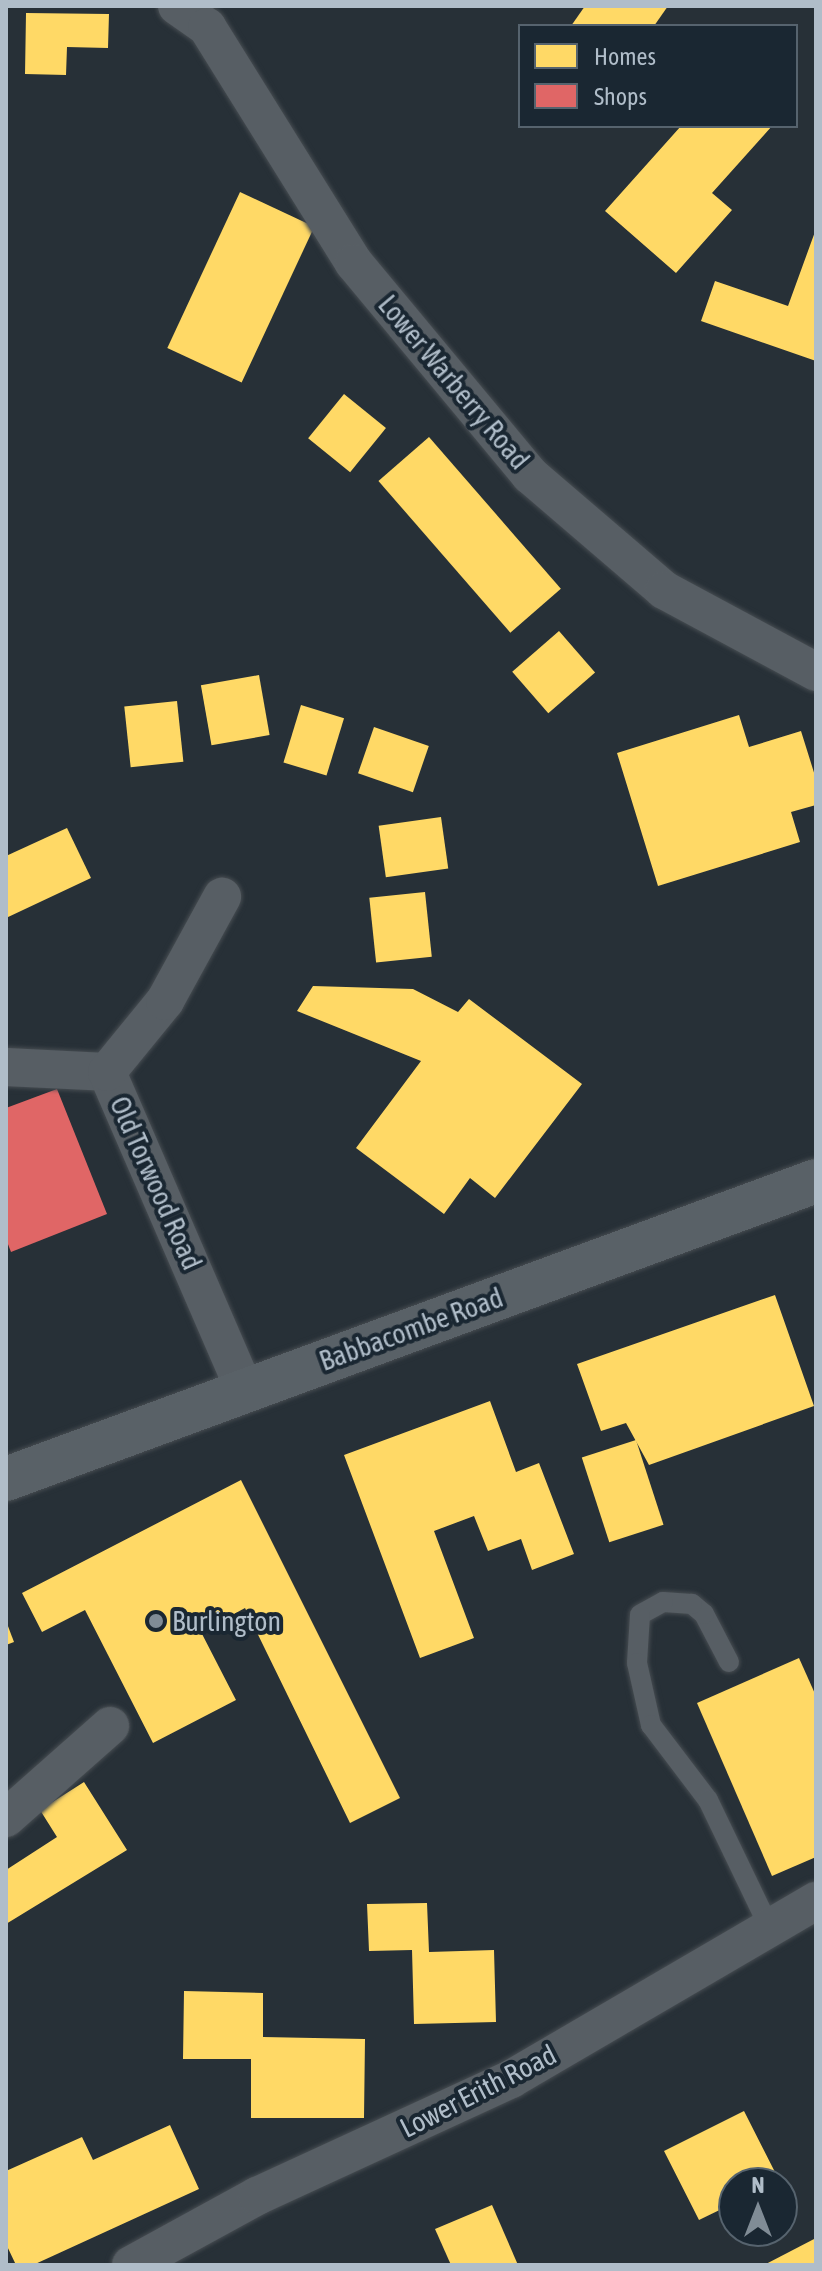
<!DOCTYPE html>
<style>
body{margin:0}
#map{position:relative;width:822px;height:2271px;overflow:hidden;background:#273037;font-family:"Asap Condensed",sans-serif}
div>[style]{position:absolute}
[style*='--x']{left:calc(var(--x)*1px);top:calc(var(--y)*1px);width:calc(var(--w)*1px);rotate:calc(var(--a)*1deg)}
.homes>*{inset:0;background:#ffd966;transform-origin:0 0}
.shops>*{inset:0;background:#e06666}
.roads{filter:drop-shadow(0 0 2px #464c51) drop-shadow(0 0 2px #464c51)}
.lane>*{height:20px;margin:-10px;padding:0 10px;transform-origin:10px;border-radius:10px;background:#575e64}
.street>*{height:38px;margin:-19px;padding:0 19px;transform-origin:19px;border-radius:19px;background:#575e64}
.primary>*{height:44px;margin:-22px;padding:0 22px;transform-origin:22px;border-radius:22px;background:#596167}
.dots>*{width:22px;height:22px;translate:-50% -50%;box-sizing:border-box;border:4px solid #1a2732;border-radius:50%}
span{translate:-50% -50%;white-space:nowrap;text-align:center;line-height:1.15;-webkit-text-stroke:8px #1a2732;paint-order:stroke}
.street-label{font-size:28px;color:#b0bdc9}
.poi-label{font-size:28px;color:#b0bdc9}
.left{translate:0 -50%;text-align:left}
.frame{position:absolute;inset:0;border:8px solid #b0bdc9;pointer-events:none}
.legend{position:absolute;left:518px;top:24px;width:280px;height:104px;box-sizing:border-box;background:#1a2732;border:2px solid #56636e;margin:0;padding:10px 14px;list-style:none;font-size:24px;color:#b0bdc9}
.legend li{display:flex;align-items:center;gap:16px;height:40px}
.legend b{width:40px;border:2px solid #56636e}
.north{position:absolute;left:718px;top:2167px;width:80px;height:80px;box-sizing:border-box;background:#1a2732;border:2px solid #56636e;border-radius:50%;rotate:0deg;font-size:22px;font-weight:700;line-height:32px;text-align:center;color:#b0bdc9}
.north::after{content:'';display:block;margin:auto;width:28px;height:36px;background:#808c96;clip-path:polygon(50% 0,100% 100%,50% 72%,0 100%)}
</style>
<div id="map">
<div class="homes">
<i style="clip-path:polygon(585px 6px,668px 6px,654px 26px,571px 26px)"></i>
<i style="clip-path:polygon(26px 13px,109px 14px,108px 48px,67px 47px,66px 75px,25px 74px)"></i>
<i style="clip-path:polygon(681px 126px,772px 126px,712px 193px,732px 210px,676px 273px,605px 211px)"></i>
<i style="left:240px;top:192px;width:82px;height:172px;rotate:25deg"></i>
<i style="clip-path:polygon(816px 229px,816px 361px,701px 321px,715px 281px,788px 306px)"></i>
<i style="left:344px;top:394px;width:54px;height:57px;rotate:39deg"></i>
<i style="left:429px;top:437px;width:201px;height:67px;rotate:49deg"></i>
<i style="left:559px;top:631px;width:55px;height:62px;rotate:49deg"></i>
<i style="left:259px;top:675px;width:61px;height:59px;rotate:80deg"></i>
<i style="left:177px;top:701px;width:61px;height:53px;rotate:84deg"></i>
<i style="left:301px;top:705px;width:45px;height:60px;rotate:17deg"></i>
<i style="clip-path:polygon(739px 715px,749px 747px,801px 731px,816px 779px,816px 805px,791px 812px,800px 842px,658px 886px,617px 753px)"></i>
<i style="left:374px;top:727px;width:58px;height:49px;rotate:19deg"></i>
<i style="left:441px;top:817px;width:52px;height:63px;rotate:82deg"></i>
<i style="clip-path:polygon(67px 828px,91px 878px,6px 918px,6px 856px)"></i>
<i style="left:425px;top:892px;width:65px;height:56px;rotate:84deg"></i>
<i style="clip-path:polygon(313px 986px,413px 989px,458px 1012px,469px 999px,582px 1084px,495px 1198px,470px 1178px,444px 1214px,356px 1148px,421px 1061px,297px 1011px)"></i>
<i style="clip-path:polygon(775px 1295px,814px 1406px,649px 1465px,626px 1423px,601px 1431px,577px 1364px)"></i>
<i style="clip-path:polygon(490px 1401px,516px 1472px,539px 1463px,574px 1554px,532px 1570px,521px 1539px,488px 1551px,474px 1516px,434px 1531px,474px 1638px,420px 1658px,344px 1455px)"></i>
<i style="left:636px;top:1440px;width:89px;height:57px;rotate:72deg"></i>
<i style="clip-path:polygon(241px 1480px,400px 1798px,350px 1823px,245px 1608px,201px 1632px,236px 1700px,153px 1743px,85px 1610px,42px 1632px,22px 1593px)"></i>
<i style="clip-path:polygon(6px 1621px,14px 1642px,6px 1645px)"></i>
<i style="clip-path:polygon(799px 1658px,816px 1696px,816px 1857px,772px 1876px,697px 1703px)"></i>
<i style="clip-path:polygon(84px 1782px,127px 1850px,6px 1924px,6px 1870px,57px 1837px,40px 1810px)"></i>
<i style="clip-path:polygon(427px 1903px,429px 1952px,494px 1950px,496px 2022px,414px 2024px,412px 1950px,369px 1951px,367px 1904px)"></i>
<i style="clip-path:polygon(184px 1991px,263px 1993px,263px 2037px,365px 2039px,364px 2118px,251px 2118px,251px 2059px,183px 2059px)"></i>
<i style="clip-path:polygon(744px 2111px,779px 2180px,734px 2183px,734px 2203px,699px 2220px,664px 2151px)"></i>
<i style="clip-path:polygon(170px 2125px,199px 2189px,33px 2265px,16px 2265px,6px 2244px,6px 2171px,82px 2137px,93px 2160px)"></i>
<i style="clip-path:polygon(492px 2205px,518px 2265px,451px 2265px,435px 2229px)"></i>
<i style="clip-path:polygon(816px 2238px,816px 2265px,764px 2265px)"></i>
</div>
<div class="shops">
<i style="clip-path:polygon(57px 1089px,107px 1214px,11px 1252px,6px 1239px,6px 1108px)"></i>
</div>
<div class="roads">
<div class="lane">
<i style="--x:729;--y:1662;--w:54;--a:-117.5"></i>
<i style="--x:704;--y:1614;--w:16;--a:-140"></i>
<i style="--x:692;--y:1604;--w:29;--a:-176"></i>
<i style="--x:663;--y:1602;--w:26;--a:151"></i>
<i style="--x:640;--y:1615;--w:48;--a:93.6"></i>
<i style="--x:637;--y:1663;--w:64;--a:77.3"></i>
<i style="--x:651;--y:1725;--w:94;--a:52.8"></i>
<i style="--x:708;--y:1800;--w:143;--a:64.3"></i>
</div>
<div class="street">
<i style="--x:177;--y:6;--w:37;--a:35"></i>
<i style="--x:207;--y:27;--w:278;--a:58.1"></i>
<i style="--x:354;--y:263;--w:276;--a:50.3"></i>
<i style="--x:530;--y:475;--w:177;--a:40.6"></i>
<i style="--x:664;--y:590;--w:173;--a:28.3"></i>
<i style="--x:6;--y:1067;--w:101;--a:2.8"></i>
<i style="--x:107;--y:1072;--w:344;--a:66.6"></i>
<i style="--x:107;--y:1072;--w:92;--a:-50.8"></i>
<i style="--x:165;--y:1001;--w:119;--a:-61.3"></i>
<i style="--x:6;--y:1818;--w:139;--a:-41.5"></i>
<i style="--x:131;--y:2265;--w:144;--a:-28.7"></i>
<i style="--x:257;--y:2196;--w:280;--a:-24.7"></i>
<i style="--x:511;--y:2079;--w:353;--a:-30.3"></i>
</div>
<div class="primary">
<i style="--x:6;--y:1479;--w:863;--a:-20.2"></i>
</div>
</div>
<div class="dots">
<i style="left:156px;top:1621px;background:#808c96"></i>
</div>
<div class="street-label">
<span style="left:454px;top:382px;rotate:50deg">Lower Warberry Road</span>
<span style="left:156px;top:1183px;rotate:66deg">Old Torwood Road</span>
<span style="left:411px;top:1329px;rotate:-20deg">Babbacombe Road</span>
<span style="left:478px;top:2091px;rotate:-27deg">Lower Erith Road</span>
</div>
<div class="poi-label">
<span class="left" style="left:172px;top:1621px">Burlington</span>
</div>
<div class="frame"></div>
<ul class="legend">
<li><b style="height:22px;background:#ffd966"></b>Homes</li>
<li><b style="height:22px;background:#e06666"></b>Shops</li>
</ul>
<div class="north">N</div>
</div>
